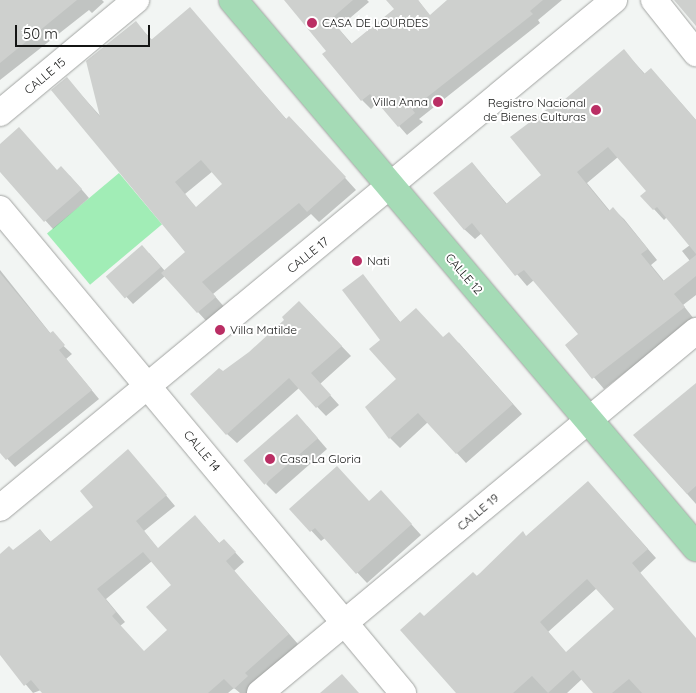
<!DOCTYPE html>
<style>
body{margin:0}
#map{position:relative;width:696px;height:693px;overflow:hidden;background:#f2f5f3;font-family:Quicksand,sans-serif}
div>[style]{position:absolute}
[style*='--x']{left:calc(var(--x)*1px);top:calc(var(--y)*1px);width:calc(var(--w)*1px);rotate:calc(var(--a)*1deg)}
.green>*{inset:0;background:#a1edb6;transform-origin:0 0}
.shadow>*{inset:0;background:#0003}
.building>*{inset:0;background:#ced0ce;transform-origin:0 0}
.roads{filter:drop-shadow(0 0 1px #a2a4a2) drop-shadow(0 0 1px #a2a4a2)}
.minor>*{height:26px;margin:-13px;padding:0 13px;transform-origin:13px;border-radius:13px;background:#fff}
.major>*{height:28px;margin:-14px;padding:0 14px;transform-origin:14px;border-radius:14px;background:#a5dbb6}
.dots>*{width:14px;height:14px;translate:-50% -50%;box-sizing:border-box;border:2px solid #fff;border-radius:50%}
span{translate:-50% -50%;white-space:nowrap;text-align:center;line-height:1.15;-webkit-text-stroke:4px #fff;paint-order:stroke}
.poi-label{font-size:12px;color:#141514}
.left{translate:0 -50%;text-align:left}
.right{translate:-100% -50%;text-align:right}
.street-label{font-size:12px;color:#141514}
.scale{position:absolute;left:15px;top:25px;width:135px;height:22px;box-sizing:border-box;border:2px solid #141514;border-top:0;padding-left:6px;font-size:15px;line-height:18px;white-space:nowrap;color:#141514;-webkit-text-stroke:4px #fff;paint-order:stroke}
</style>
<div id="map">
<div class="green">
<i style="left:119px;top:173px;width:67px;height:94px;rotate:50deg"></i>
</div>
<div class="shadow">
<i style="clip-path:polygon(0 0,102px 0,104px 2px,92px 13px,89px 10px,0 80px)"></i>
<i style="clip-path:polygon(286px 0,367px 0,369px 2px,338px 28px,352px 44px,395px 9px,393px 0,418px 0,430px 16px,449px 0,562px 0,538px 20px,540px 23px,419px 119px,423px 122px,407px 135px,378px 102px,371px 109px,362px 100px,328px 51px)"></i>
<i style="clip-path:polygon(evenodd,190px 9px,287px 120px,301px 129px,356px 190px,319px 222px,311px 214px,213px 294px,226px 309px,209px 324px,165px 276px,133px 304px,108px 277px,149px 253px,165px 271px,186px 253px,67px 79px,102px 118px,136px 23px,153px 41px,190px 9px,213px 171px,224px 184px,196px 208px,185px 194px,213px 171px)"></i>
<i style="clip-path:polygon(evenodd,624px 51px,645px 74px,661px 80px,696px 120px,696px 295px,683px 305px,694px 319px,604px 389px,566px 345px,579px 334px,534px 280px,527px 286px,482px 233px,475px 239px,464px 229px,472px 163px,507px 204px,542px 175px,564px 102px,624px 51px,618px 157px,647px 191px,642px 196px,664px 220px,667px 217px,690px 245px,682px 251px,690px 261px,664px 281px,651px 265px,657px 260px,624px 219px,613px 209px,610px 211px,587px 183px,618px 157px)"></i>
<i style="clip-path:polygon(0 146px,70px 176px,89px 198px,53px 229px,0 170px)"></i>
<i style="clip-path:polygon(0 270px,51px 334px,72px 354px,66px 359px,99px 399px,15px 467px,0 451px)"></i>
<i style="clip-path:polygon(362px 276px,401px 323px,459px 343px,522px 414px,466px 463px,428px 422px,400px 448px,390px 438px,398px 379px)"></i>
<i style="clip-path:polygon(309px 312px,351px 356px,320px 384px,339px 405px,326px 416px,299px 388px,237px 443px,227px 434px,223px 373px)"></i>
<i style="clip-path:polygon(696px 385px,696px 504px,635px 435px)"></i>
<i style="clip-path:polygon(307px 426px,327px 449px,276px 494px,266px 484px)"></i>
<i style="clip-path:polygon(evenodd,128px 450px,175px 506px,144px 531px,158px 549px,204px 526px,220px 544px,233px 550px,244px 562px,234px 571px,298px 644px,254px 683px,249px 693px,240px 693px,234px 688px,228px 693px,43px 693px,41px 690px,33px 693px,0 654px,0 556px,13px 552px,40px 530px,51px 542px,95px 508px,128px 450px,152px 561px,173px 585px,169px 631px,144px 652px,120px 626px,125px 622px,106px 599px,152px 561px)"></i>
<i style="clip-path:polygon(evenodd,597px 492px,656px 558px,640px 573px,696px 641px,696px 693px,595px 693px,582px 679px,567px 693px,458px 693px,424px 617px,527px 537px,597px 492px,597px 588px,616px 609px,566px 653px,548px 632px,597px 588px)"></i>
<i style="clip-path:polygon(391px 502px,421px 535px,367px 583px,325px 538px,321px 541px,291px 509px)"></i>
</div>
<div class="building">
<i style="clip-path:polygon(0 0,77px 0,0 63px)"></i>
<i style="clip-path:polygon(284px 0,353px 0,331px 19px,351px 44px,394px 9px,386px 0,418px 0,430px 15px,447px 0,543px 0,530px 11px,533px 14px,412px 109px,415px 113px,398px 127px,370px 94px,361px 101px,322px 54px,326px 51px)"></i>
<i style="clip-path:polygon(674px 0,696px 0,696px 26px)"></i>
<i style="clip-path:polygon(evenodd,190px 7px,286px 119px,289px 116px,346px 177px,307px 212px,299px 203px,202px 282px,216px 297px,197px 313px,161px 273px,185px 252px,51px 90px,67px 77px,100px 117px,86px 61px,136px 21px,151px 40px,190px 7px,201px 160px,222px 184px,196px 207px,175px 182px,201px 160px)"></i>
<i style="clip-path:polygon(624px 49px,644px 74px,651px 68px,696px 120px,696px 254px,657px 207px,653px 210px,640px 196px,646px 191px,608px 147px,577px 172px,609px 211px,613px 207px,648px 249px,641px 254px,663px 281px,696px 255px,696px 276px,674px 294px,685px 307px,592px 379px,565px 345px,578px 334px,524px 270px,515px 276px,472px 223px,464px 230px,433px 193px,472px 162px,506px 204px,541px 175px,510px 137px,562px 98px,564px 100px)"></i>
<i style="clip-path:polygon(19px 127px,57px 170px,61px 166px,82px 189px,44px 222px,0 172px,0 144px)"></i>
<i style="left:142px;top:245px;width:29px;height:48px;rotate:49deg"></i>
<i style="clip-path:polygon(0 273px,50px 333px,53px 331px,65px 345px,59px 350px,92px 390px,6px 460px,0 453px)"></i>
<i style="clip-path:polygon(363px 274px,400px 322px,416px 308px,443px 337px,449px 332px,513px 404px,456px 454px,418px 413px,389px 439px,365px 407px,396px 379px,369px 349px,380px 340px,342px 290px)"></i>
<i style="clip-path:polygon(299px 301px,342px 346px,311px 373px,331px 395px,316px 408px,289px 378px,226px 435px,190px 394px,219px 368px,223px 371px,249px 352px,284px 320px,282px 317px)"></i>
<i style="clip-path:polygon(696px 383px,696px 486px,687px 494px,633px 435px)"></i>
<i style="left:297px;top:414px;width:32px;height:71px;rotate:49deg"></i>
<i style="clip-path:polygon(evenodd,128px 449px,167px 495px,136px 521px,158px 548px,195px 515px,219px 543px,224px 539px,236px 552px,226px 561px,289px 634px,245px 673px,248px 676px,234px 689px,224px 679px,208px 693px,42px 693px,31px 680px,24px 686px,0 655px,0 554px,9px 546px,13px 550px,40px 529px,50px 542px,93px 507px,80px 491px,128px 449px,143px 552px,171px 585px,146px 607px,167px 630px,144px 651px,112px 616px,116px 612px,97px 589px,143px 552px)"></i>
<i style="clip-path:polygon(337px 466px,369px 501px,381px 490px,412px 524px,356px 574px,315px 528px,310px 532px,289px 509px)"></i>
<i style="clip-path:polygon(evenodd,588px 481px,648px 549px,632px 563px,696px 638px,696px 693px,642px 693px,629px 679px,612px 693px,593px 693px,573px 670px,548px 693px,532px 676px,513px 693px,456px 693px,400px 630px,420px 612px,424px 616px,473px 572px,477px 576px,523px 531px,526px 536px,588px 481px,587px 579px,614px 609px,566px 652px,540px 622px,587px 579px)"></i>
<i style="clip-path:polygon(342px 674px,359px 693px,320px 693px)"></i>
</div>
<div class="roads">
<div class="minor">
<i style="--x:654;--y:0;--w:68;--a:51.6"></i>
<i style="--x:0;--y:113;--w:177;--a:-39.7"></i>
<i style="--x:0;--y:209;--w:630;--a:50.22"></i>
<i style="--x:0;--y:508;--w:797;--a:-39.6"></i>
<i style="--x:260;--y:693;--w:567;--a:-39.7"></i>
</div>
<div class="major">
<i style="--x:233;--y:0;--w:717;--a:49.75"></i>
</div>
</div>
<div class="dots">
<i style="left:312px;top:23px;background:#ba2e64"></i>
<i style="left:438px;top:102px;background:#ba2e64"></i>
<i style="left:596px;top:110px;background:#ba2e64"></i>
<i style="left:357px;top:261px;background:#ba2e64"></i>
<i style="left:220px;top:330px;background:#ba2e64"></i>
<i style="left:270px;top:459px;background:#ba2e64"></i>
</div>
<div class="poi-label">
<span class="left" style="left:322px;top:23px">CASA DE LOURDES</span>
<span class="right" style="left:428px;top:102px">Villa Anna</span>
<span class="right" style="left:586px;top:110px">Registro Nacional<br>de Bienes Culturas</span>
<span class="left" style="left:367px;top:261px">Nati</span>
<span class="left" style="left:230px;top:330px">Villa Matilde</span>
<span class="left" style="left:280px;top:459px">Casa La Gloria</span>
</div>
<div class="street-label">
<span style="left:45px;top:76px;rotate:-40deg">CALLE 15</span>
<span style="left:308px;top:255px;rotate:-39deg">CALLE 17</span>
<span style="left:464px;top:274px;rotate:49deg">CALLE 12</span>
<span style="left:202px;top:451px;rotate:50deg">CALLE 14</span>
<span style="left:478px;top:512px;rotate:-40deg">CALLE 19</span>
</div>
<div class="scale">50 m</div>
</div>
